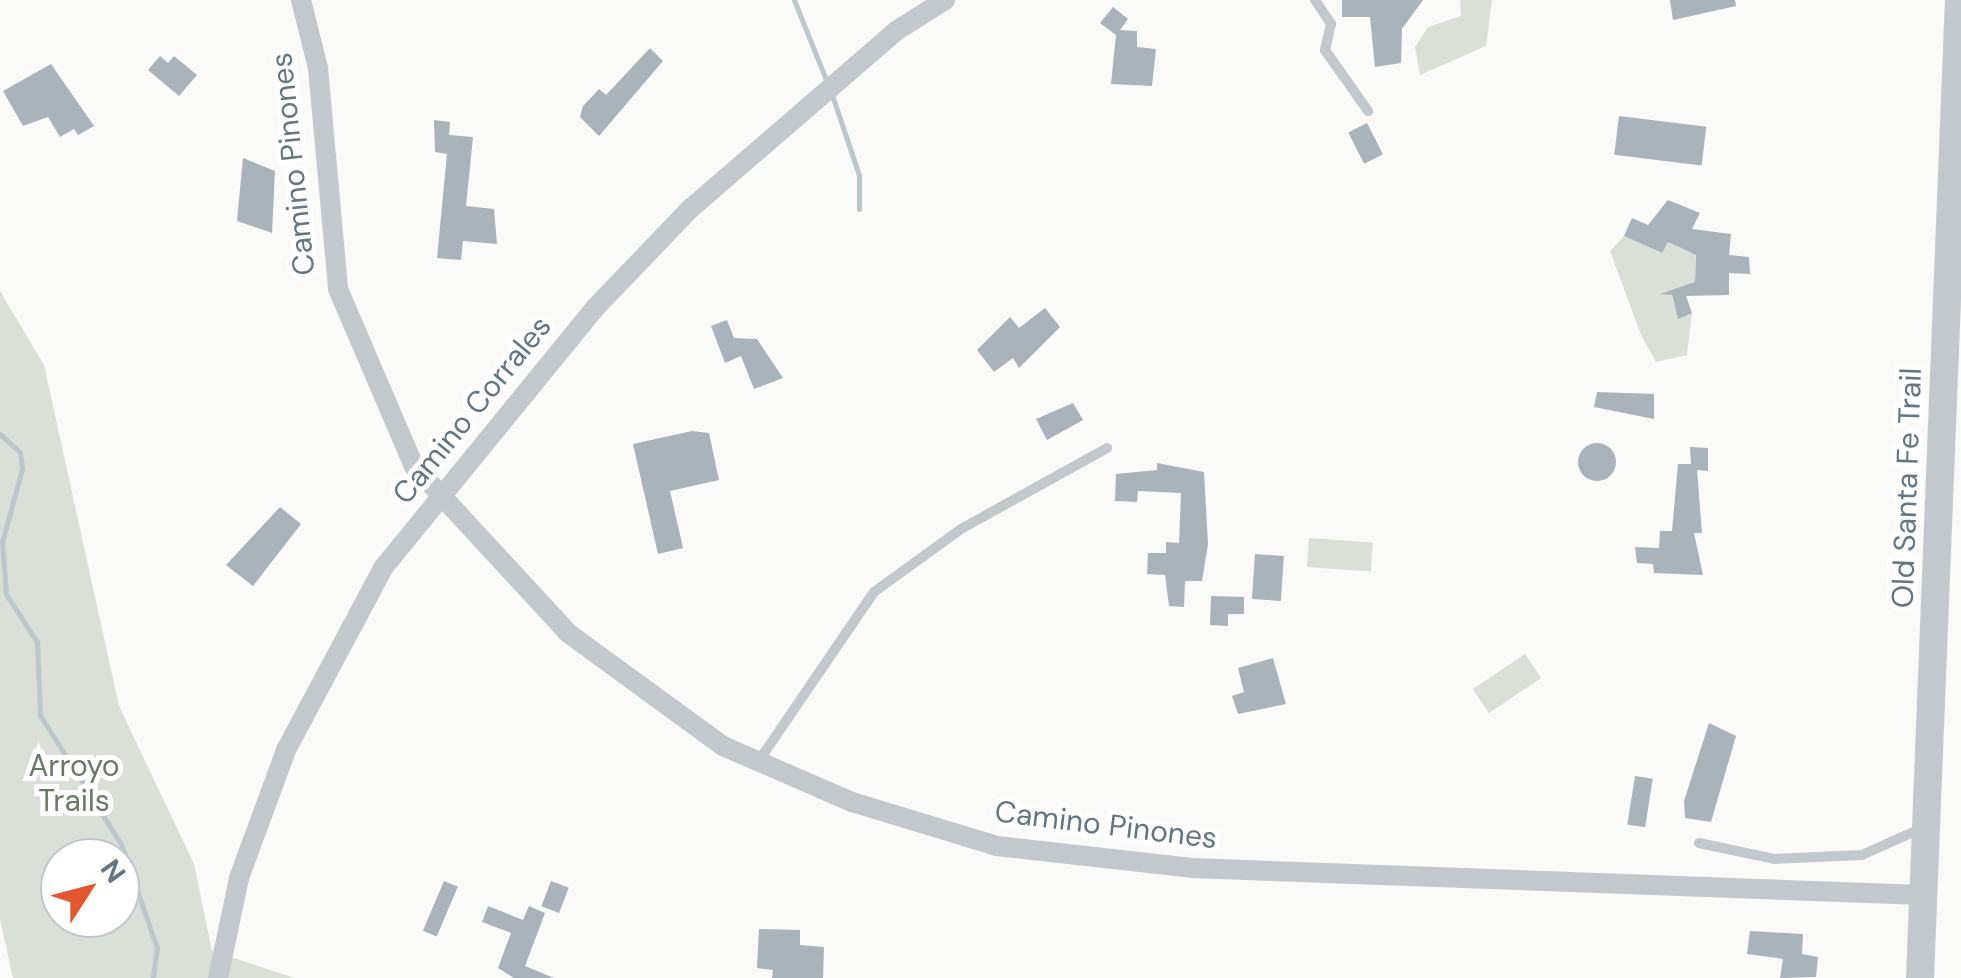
<!DOCTYPE html>
<style>
body{margin:0}
#map{position:relative;width:1961px;height:978px;overflow:hidden;background:#fafaf8;font-family:"DM Sans",sans-serif}
div>[style]{position:absolute}
[style*='--x']{left:calc(var(--x)*1px);top:calc(var(--y)*1px);width:calc(var(--w)*1px);rotate:calc(var(--a)*1deg)}
.green>*{inset:0;background:#dadfd7;transform-origin:0 0}
.stream>*{height:5px;margin:-2.5px;padding:0 2.5px;transform-origin:2.5px;border-radius:2.5px;background:#bbc7cb}
.building>*{inset:0;background:#aab3b9;transform-origin:0 0}
.round{border-radius:50%}
.service>*{height:10px;margin:-5px;padding:0 5px;transform-origin:5px;border-radius:5px;background:#c3c8cc}
.minor>*{height:20px;margin:-10px;padding:0 10px;transform-origin:10px;border-radius:10px;background:#c3c8cc}
.tertiary>*{height:28px;margin:-14px;padding:0 14px;transform-origin:14px;border-radius:14px;background:#c3c8cc}
span{translate:-50% -50%;white-space:nowrap;text-align:center;line-height:1.15;-webkit-text-stroke:10px #fff;paint-order:stroke}
.street-label{font-size:30px;color:#657683}
.park-label{font-size:30px;color:#687a64}
.north{position:absolute;left:40px;top:838px;width:100px;height:100px;box-sizing:border-box;background:#fff;border:2px solid #c1c8cd;border-radius:50%;rotate:54deg;font-size:28px;font-weight:700;line-height:40px;text-align:center;color:#657683}
.north::after{content:'';display:block;margin:auto;width:35px;height:45px;background:#e4572e;clip-path:polygon(50% 0,100% 100%,50% 72%,0 100%)}
</style>
<div id="map">
<div class="green">
<i style="clip-path:polygon(1460px 0,1492px 0,1486px 46px,1420px 75px,1415px 47px,1428px 27px,1461px 16px)"></i>
<i style="clip-path:polygon(1624px 236px,1661px 253px,1668px 242px,1691px 253px,1696px 243px,1695px 282px,1670px 291px,1678px 318px,1692px 313px,1687px 355px,1656px 362px,1641px 335px,1610px 251px)"></i>
<i style="clip-path:polygon(evenodd,0 291px,44px 365px,119px 706px,194px 864px,212px 951px,295px 978px,13px 978px,0 920px,0 291px,60px 858px,120px 858px,120px 918px,60px 918px,60px 858px)"></i>
<i style="left:1309px;top:538px;width:64px;height:29px;rotate:4deg"></i>
<i style="left:1525px;top:654px;width:29px;height:63px;rotate:56deg"></i>
</div>
<div class="stream">
<i style="--x:794;--y:0;--w:88;--a:68.1"></i>
<i style="--x:831;--y:92;--w:88;--a:71.4"></i>
<i style="--x:859;--y:175;--w:34;--a:90"></i>
<i style="--x:0;--y:434;--w:27;--a:42"></i>
<i style="--x:20;--y:452;--w:17;--a:83"></i>
<i style="--x:22;--y:469;--w:76;--a:105.3"></i>
<i style="--x:2;--y:542;--w:52;--a:85.6"></i>
<i style="--x:6;--y:594;--w:57;--a:57.1"></i>
<i style="--x:37;--y:642;--w:73;--a:87.6"></i>
<i style="--x:40;--y:715;--w:152;--a:57.9"></i>
<i style="--x:121;--y:844;--w:110;--a:70.9"></i>
<i style="--x:157;--y:948;--w:30;--a:98"></i>
</div>
<div class="building">
<i style="clip-path:polygon(1342px 0,1423px 0,1402px 29px,1401px 63px,1375px 67px,1370px 17px,1342px 17px)"></i>
<i style="clip-path:polygon(1670px 0,1735px 0,1736px 6px,1673px 20px)"></i>
<i style="clip-path:polygon(1113px 7px,1128px 19px,1120px 30px,1137px 31px,1137px 47px,1156px 49px,1152px 86px,1111px 84px,1116px 35px,1100px 23px)"></i>
<i style="clip-path:polygon(650px 48px,663px 61px,599px 136px,580px 117px,583px 106px,599px 89px,606px 95px)"></i>
<i style="clip-path:polygon(160px 56px,168px 63px,174px 56px,197px 75px,179px 96px,148px 70px)"></i>
<i style="clip-path:polygon(51px 64px,94px 126px,78px 135px,74px 129px,60px 137px,48px 117px,23px 126px,3px 91px)"></i>
<i style="left:1619px;top:116px;width:88px;height:39px;rotate:7deg"></i>
<i style="clip-path:polygon(434px 120px,450px 122px,449px 135px,473px 137px,466px 206px,494px 209px,497px 244px,463px 241px,461px 260px,437px 258px,447px 154px,435px 152px)"></i>
<i style="left:1367px;top:123px;width:35px;height:21px;rotate:63deg"></i>
<i style="clip-path:polygon(243px 158px,275px 171px,272px 233px,237px 221px)"></i>
<i style="clip-path:polygon(1668px 200px,1700px 213px,1692px 229px,1731px 234px,1729px 255px,1749px 257px,1750px 274px,1729px 273px,1729px 295px,1686px 296px,1692px 313px,1678px 319px,1672px 295px,1660px 294px,1695px 282px,1696px 255px,1668px 242px,1662px 253px,1624px 236px,1632px 218px,1648px 225px)"></i>
<i style="clip-path:polygon(1045px 308px,1060px 327px,1019px 368px,1013px 358px,994px 372px,977px 350px,1010px 317px,1019px 328px)"></i>
<i style="clip-path:polygon(727px 320px,734px 338px,757px 339px,783px 378px,754px 389px,741px 356px,725px 363px,711px 326px)"></i>
<i style="clip-path:polygon(1597px 392px,1654px 394px,1654px 419px,1594px 407px)"></i>
<i style="clip-path:polygon(1073px 403px,1083px 420px,1047px 440px,1036px 419px)"></i>
<i style="clip-path:polygon(692px 431px,709px 433px,719px 480px,670px 491px,683px 548px,658px 554px,633px 444px)"></i>
<i class="round" style="left:1578px;top:443px;width:38px;height:38px"></i>
<i style="clip-path:polygon(1690px 447px,1708px 448px,1708px 471px,1697px 470px,1702px 533px,1694px 533px,1703px 575px,1654px 573px,1653px 564px,1637px 563px,1635px 547px,1659px 548px,1660px 531px,1672px 531px,1678px 464px,1691px 464px)"></i>
<i style="clip-path:polygon(1157px 463px,1204px 472px,1208px 544px,1202px 581px,1185px 581px,1184px 607px,1169px 606px,1165px 575px,1147px 574px,1148px 553px,1166px 553px,1166px 542px,1179px 543px,1181px 493px,1138px 491px,1137px 502px,1115px 501px,1116px 474px,1157px 470px)"></i>
<i style="clip-path:polygon(280px 507px,301px 524px,253px 586px,226px 565px)"></i>
<i style="left:1255px;top:554px;width:29px;height:45px;rotate:4deg"></i>
<i style="clip-path:polygon(1211px 596px,1244px 597px,1244px 614px,1228px 614px,1228px 626px,1210px 625px)"></i>
<i style="clip-path:polygon(1273px 658px,1286px 704px,1238px 714px,1232px 696px,1244px 692px,1238px 668px)"></i>
<i style="clip-path:polygon(1709px 723px,1736px 736px,1711px 822px,1685px 818px,1684px 801px)"></i>
<i style="left:1635px;top:776px;width:18px;height:49px;rotate:9deg"></i>
<i style="left:444px;top:881px;width:15px;height:54px;rotate:23deg"></i>
<i style="left:551px;top:881px;width:19px;height:27px;rotate:21deg"></i>
<i style="clip-path:polygon(488px 906px,523px 920px,529px 906px,545px 913px,525px 966px,554px 978px,514px 978px,498px 968px,511px 933px,482px 922px)"></i>
<i style="clip-path:polygon(759px 929px,800px 930px,800px 945px,824px 947px,823px 978px,772px 978px,773px 970px,757px 968px)"></i>
<i style="clip-path:polygon(1750px 931px,1803px 934px,1802px 954px,1818px 957px,1816px 977px,1780px 978px,1783px 959px,1747px 954px)"></i>
</div>
<div class="service">
<i style="--x:1315;--y:0;--w:29;--a:56"></i>
<i style="--x:1331;--y:24;--w:27;--a:103"></i>
<i style="--x:1325;--y:50;--w:75;--a:54.8"></i>
<i style="--x:758;--y:762;--w:206;--a:-55.7"></i>
<i style="--x:874;--y:592;--w:107;--a:-35.9"></i>
<i style="--x:961;--y:529;--w:167;--a:-29"></i>
<i style="--x:1699;--y:843;--w:78;--a:11.9"></i>
<i style="--x:1775;--y:859;--w:87;--a:-2.6"></i>
<i style="--x:1862;--y:855;--w:66;--a:-24.2"></i>
</div>
<div class="minor">
<i style="--x:301;--y:0;--w:70;--a:76"></i>
<i style="--x:318;--y:68;--w:222;--a:84.8"></i>
<i style="--x:338;--y:289;--w:193;--a:66.8"></i>
<i style="--x:414;--y:466;--w:227;--a:47.3"></i>
<i style="--x:568;--y:633;--w:192;--a:36.1"></i>
<i style="--x:723;--y:746;--w:141;--a:23.5"></i>
<i style="--x:852;--y:802;--w:152;--a:16.9"></i>
<i style="--x:997;--y:846;--w:196;--a:6.4"></i>
<i style="--x:1192;--y:868;--w:731;--a:2.12"></i>
<i style="--x:218;--y:978;--w:102;--a:-78.1"></i>
<i style="--x:239;--y:878;--w:136;--a:-69.8"></i>
<i style="--x:286;--y:750;--w:206;--a:-61.9"></i>
<i style="--x:383;--y:568;--w:335;--a:-50.8"></i>
<i style="--x:595;--y:308;--w:137;--a:-46.2"></i>
<i style="--x:690;--y:209;--w:272;--a:-40.8"></i>
<i style="--x:896;--y:31;--w:58;--a:-32.3"></i>
</div>
<div class="tertiary">
<i style="--x:1920;--y:978;--w:979;--a:-87.72"></i>
</div>
<div class="street-label">
<span style="left:293px;top:164px;rotate:-96deg">Camino Pinones</span>
<span style="left:472px;top:410px;rotate:-51deg">Camino Corrales</span>
<span style="left:1907px;top:488px;rotate:-88deg">Old Santa Fe Trail</span>
<span style="left:1106px;top:825px;rotate:7deg">Camino Pinones</span>
</div>
<div class="park-label">
<span style="left:74px;top:783px">Arroyo<br>Trails</span>
</div>
<div class="north">N</div>
</div>
